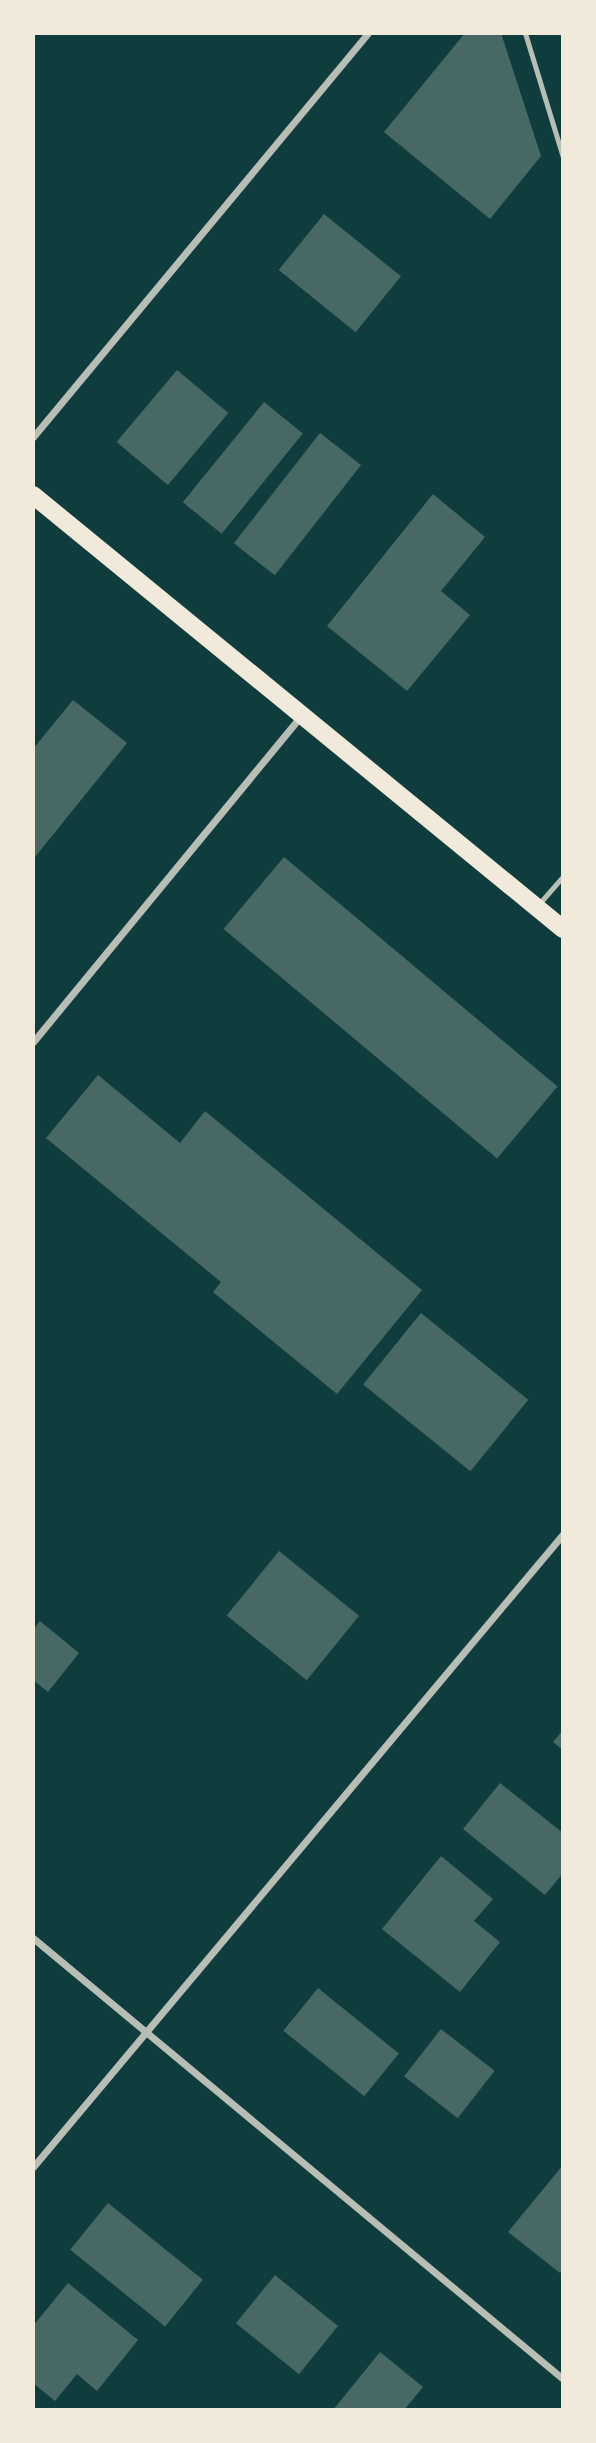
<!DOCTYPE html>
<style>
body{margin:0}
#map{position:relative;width:596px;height:2443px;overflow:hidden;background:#0f3d3e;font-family:"Public Sans",sans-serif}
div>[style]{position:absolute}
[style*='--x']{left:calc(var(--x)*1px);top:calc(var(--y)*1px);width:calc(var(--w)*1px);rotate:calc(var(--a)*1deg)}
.building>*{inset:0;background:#486865;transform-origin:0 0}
.service>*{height:5px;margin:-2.5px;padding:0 2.5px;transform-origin:2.5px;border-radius:2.5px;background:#b8beb3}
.minor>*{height:7px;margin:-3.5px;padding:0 3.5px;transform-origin:3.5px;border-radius:3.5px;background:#b8beb3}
.primary>*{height:18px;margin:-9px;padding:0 9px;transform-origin:9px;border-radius:9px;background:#f1e9da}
span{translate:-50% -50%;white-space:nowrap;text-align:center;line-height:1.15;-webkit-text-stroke:5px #f1e9da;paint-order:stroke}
.frame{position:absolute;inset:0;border:35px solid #f1e9da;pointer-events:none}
</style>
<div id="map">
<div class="building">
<i style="clip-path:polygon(465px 33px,501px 33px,541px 156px,490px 219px,384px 132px)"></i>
<i style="left:324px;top:214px;width:99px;height:72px;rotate:39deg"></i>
<i style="left:177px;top:370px;width:67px;height:94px;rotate:40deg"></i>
<i style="left:264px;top:402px;width:50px;height:129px;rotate:39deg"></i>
<i style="left:320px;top:433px;width:52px;height:140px;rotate:38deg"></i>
<i style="clip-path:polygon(433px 494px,485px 537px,441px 591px,470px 615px,407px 691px,327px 626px)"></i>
<i style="clip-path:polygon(73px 700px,127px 743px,35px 857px,33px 749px)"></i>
<i style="left:284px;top:857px;width:357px;height:94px;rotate:40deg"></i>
<i style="clip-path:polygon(98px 1075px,180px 1143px,205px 1111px,422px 1290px,337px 1394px,213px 1292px,221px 1282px,46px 1138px)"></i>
<i style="left:421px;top:1313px;width:138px;height:92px;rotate:39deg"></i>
<i style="left:279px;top:1551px;width:103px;height:83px;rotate:39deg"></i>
<i style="clip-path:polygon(40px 1621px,79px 1653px,48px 1692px,33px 1680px,33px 1630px)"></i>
<i style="clip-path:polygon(563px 1730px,563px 1750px,553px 1742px)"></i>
<i style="clip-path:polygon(500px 1783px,563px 1833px,563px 1873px,545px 1895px,463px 1829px)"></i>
<i style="clip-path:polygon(441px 1856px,493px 1899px,474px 1921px,500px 1942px,460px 1992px,382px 1929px)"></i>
<i style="left:318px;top:1988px;width:104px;height:55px;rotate:39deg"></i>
<i style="left:441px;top:2029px;width:68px;height:60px;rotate:38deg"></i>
<i style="clip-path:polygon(563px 2165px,563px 2270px,560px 2273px,508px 2232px)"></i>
<i style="left:108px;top:2203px;width:122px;height:60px;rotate:39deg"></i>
<i style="left:275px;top:2275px;width:81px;height:62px;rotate:39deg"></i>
<i style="clip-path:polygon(68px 2283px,138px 2340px,97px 2391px,77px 2374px,55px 2401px,33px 2383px,33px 2326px)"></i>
<i style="clip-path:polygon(380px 2352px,423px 2387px,404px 2410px,333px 2410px)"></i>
</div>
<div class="service">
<i style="--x:525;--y:33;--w:130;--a:73"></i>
<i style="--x:538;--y:905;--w:38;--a:-49"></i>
</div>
<div class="minor">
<i style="--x:33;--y:437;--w:525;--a:-50.33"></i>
<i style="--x:33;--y:1042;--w:421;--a:-50.6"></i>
<i style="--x:33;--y:1938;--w:689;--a:39.76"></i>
<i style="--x:33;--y:2167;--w:826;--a:-50.06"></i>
</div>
<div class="primary">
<i style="--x:33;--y:495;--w:685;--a:39.31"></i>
</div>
<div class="frame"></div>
</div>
